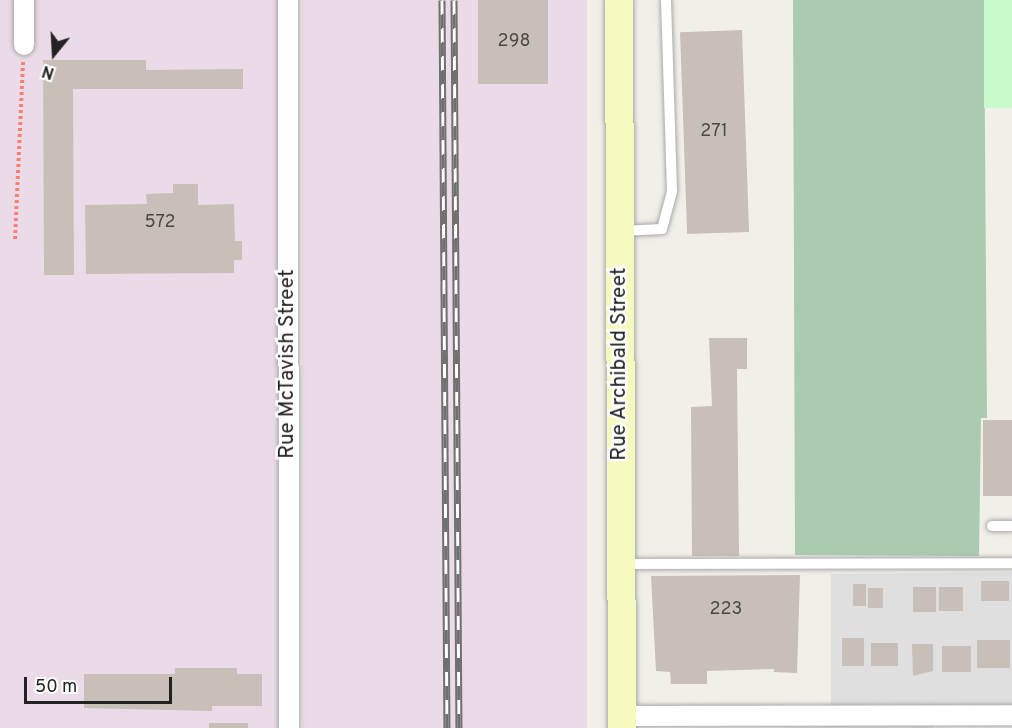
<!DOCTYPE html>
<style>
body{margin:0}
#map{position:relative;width:1012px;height:728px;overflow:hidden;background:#f2efe9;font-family:Overpass,sans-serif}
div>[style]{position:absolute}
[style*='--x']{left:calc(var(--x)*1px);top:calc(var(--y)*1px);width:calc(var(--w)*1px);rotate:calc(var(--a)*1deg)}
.residential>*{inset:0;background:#e0dfdf}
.industrial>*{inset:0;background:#ebdbe8;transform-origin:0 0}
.cemetery>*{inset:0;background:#aacbaf}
.park>*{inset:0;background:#c8facc;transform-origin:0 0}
.building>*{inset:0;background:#c7bfb8;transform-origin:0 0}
.path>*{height:4px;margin-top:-2px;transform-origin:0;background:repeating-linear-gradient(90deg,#fa8072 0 3px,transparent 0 6px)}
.roads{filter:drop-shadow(0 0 2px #a9a9a9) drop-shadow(0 0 2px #a9a9a9)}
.lane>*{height:10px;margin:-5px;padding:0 5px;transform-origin:5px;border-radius:5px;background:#fff}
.street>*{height:20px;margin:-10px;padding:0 10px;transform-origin:10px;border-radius:10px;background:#fff}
.secondary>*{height:28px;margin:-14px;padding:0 14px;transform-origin:14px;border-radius:14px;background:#f7fabf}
.rail>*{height:7px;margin-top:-3.5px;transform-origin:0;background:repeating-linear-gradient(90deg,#fff 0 14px,#707070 0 28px);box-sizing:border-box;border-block:2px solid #707070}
span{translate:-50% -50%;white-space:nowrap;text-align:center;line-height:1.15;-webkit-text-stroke:5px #fff;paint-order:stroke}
.number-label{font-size:18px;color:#4b4948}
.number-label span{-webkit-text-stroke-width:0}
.street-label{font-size:21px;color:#222}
.north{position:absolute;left:24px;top:24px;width:60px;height:60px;-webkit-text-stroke:4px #fff;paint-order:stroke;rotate:198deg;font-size:16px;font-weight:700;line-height:24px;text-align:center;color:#222}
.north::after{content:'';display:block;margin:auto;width:21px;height:27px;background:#222;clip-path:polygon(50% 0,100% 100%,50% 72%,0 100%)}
.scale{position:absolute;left:24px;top:677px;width:148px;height:27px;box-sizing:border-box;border:3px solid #222;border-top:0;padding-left:8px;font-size:18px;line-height:21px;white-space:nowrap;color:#222;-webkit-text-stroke:4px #fff;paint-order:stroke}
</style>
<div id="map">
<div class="residential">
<i style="clip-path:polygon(1012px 572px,1012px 707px,934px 707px,934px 728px,777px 728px,831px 726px,831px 574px)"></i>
</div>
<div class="industrial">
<i style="left:0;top:0;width:288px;height:728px"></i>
<i style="left:302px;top:0;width:285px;height:728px"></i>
</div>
<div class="cemetery">
<i style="clip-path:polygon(793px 0,984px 0,987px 418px,981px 418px,979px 556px,795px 555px)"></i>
</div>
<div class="park">
<i style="left:984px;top:0;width:28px;height:108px"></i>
</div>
<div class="building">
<i style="left:478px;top:0;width:70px;height:84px"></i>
<i style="left:742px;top:30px;width:202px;height:62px;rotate:88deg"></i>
<i style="clip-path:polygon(43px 60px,146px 60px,146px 70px,243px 69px,243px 89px,73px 89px,74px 275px,44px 275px)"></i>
<i style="clip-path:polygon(173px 184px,198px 184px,198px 205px,234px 204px,235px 241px,242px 241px,242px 260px,234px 260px,234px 273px,86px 274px,85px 205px,147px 204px,146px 194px,173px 193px)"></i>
<i style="clip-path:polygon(709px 338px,747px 338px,747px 369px,737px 369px,739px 556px,692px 556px,691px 407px,712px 406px)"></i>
<i style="left:983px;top:420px;width:29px;height:76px"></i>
<i style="clip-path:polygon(800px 575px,797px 673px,774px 672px,774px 669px,707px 671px,707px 684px,671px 684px,670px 672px,656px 671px,651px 576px)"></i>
<i style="left:981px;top:581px;width:28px;height:20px"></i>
<i style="left:853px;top:584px;width:13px;height:22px"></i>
<i style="left:913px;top:587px;width:23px;height:25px"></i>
<i style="left:939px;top:587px;width:24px;height:24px"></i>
<i style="left:868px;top:588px;width:15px;height:20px"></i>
<i style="left:842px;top:638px;width:22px;height:28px"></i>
<i style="left:1010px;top:640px;width:28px;height:33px;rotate:90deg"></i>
<i style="left:871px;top:643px;width:27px;height:23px"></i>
<i style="clip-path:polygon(912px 644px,933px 644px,933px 671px,913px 676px)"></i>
<i style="left:942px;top:646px;width:29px;height:26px"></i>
<i style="clip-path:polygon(175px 668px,237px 668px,237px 674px,262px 674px,262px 706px,212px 706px,212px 711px,84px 708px,84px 674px,175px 674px)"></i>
<i style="left:209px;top:723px;width:39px;height:5px"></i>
</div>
<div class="path">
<i style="--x:15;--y:239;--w:178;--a:-87.4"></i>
</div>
<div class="roads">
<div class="lane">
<i style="--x:620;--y:231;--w:42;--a:-2.7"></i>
<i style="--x:662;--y:229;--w:39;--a:-75"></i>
<i style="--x:672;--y:191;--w:191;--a:-91.8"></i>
<i style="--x:992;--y:526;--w:20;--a:0"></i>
<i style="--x:622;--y:564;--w:390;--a:-0.1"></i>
</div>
<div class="street">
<i style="--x:288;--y:0;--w:728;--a:89.92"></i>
<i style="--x:24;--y:45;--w:45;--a:-90"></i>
<i style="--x:622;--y:716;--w:390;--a:-0.1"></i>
</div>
<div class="secondary">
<i style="--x:619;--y:0;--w:728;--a:89.76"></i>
</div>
</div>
<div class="rail">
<i style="--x:442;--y:0;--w:728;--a:89.61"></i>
<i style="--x:454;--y:0;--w:728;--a:89.61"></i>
</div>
<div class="number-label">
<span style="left:514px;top:42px">298</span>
<span style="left:714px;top:132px">271</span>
<span style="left:160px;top:223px">572</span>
<span style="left:726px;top:610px">223</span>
</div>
<div class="street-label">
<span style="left:288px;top:364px;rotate:-90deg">Rue McTavish Street</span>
<span style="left:620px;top:364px;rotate:-90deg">Rue Archibald Street</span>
</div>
<div class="north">N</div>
<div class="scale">50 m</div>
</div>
